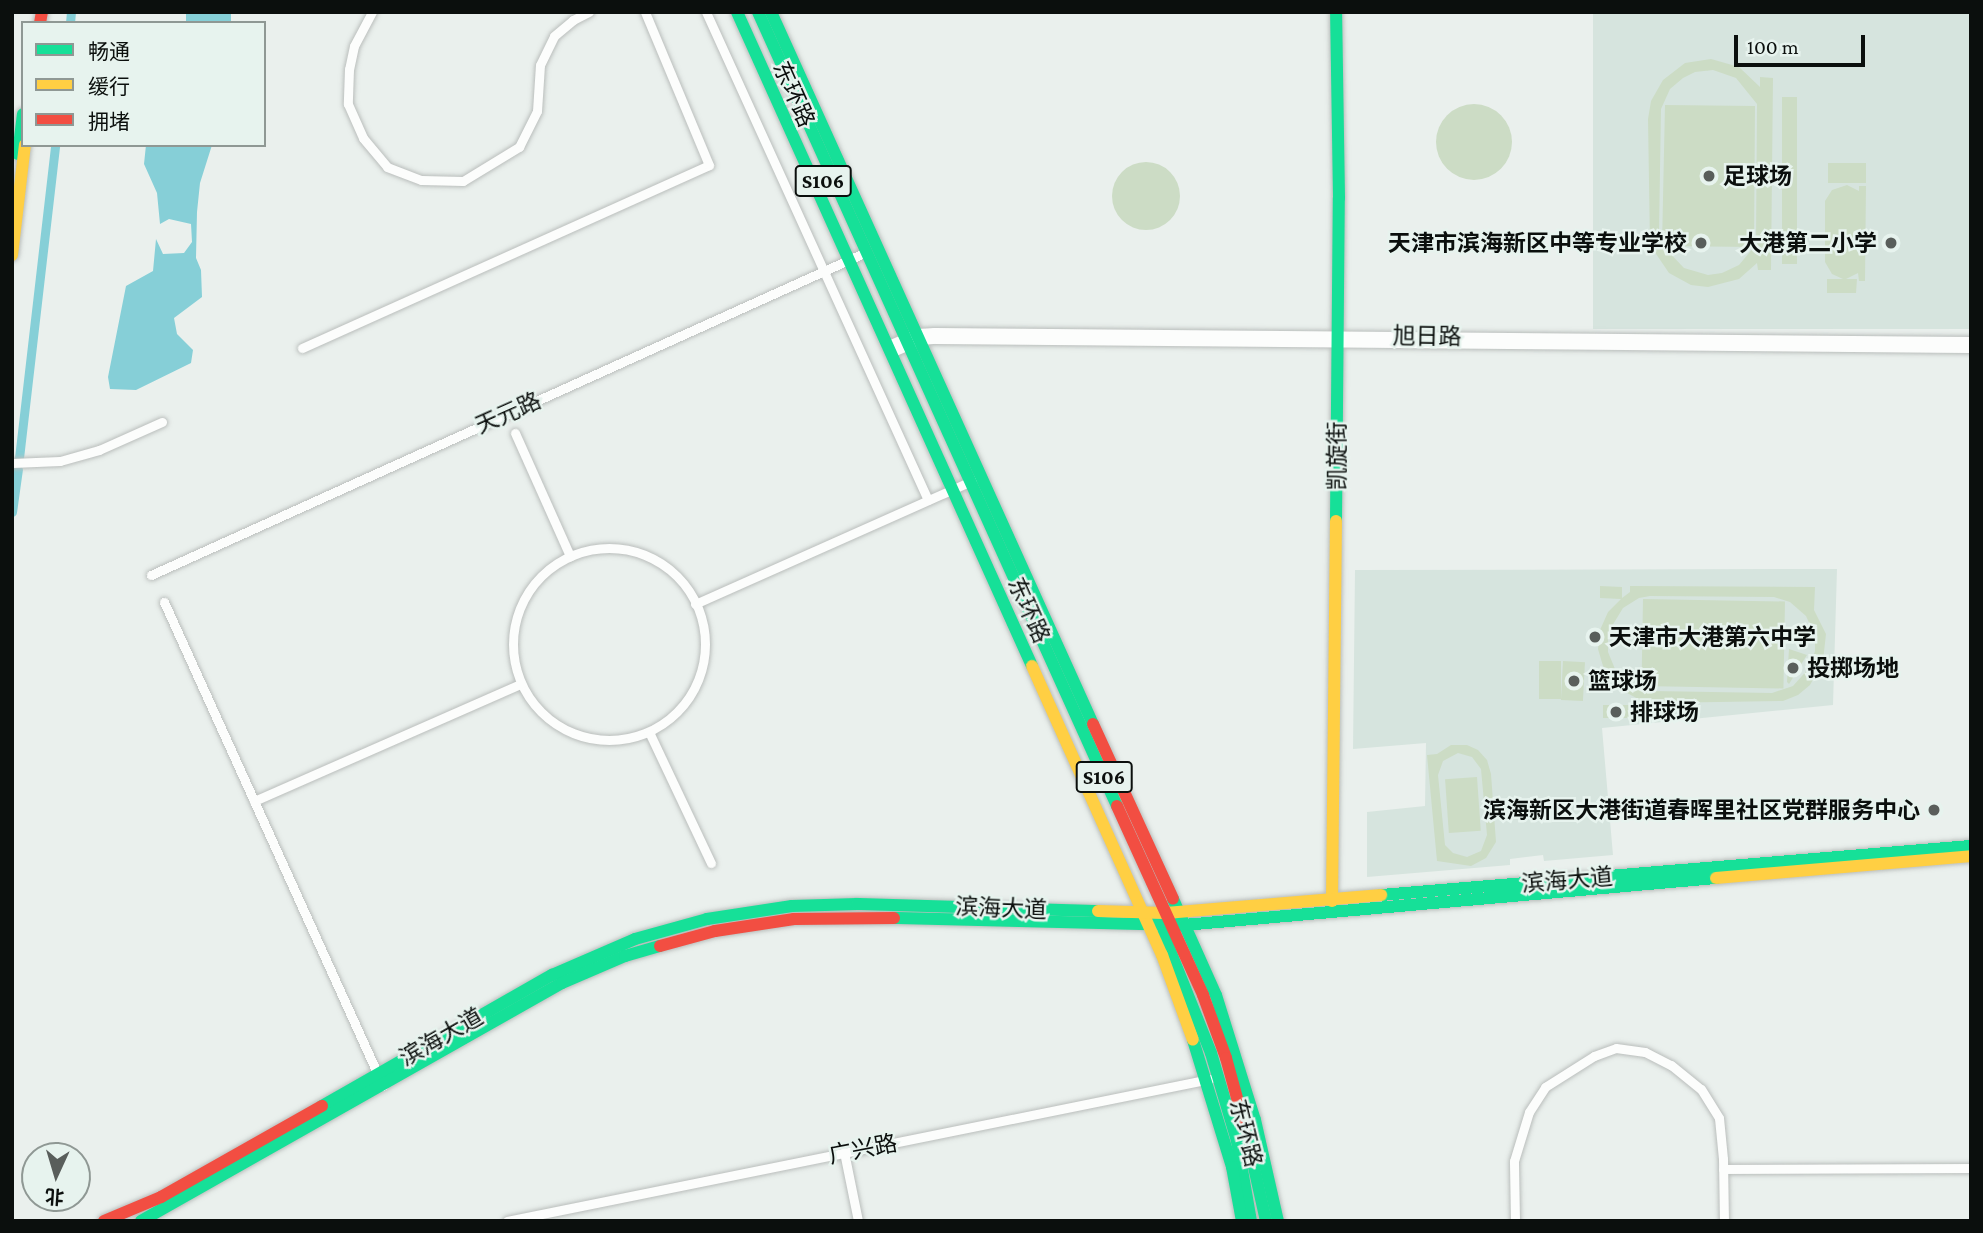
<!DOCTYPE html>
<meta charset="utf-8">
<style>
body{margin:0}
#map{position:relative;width:1983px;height:1233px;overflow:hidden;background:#eaf0ed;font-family:"Crimson Pro","Noto Sans SC",serif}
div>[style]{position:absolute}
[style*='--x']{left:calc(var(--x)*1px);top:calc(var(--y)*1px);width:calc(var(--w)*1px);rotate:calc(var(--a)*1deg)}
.built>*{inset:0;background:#d6e4de;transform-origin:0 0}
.green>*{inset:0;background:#ccdcc5;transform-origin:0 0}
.round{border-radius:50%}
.water>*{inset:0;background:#86cfd7;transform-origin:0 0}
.canal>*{height:9px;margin:-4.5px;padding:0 4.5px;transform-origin:4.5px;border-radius:4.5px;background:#86cfd7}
.roads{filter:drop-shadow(0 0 2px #babebc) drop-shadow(0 0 2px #babebc)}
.street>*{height:9px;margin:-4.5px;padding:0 4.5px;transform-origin:4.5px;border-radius:4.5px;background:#fcfdfc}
.street>.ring{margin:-4.5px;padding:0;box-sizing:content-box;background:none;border:9px solid #fcfdfc;border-radius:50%}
.fast>*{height:12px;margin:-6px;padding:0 6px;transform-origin:6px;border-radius:6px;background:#16e098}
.slow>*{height:12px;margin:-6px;padding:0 6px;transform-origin:6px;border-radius:6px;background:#ffcf43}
.jam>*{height:12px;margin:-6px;padding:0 6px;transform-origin:6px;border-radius:6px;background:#f24e42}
.dots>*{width:19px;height:19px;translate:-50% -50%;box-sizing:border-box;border:4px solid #e7f3ee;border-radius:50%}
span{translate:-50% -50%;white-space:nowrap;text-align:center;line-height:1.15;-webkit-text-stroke:5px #e7f3ee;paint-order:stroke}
.shield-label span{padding:2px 5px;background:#e7f3ee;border:2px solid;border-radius:5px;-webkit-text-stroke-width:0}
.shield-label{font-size:21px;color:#0b0f0d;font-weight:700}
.street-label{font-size:23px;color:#0b0f0d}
.poi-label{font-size:23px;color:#0b0f0d;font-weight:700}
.left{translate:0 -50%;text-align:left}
.right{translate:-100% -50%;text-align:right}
.frame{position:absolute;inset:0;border:14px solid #0b0f0d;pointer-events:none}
.legend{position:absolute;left:21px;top:21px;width:245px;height:126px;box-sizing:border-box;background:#e7f3ee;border:2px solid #8f9894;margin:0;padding:9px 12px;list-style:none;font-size:21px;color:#0b0f0d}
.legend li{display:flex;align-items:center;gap:14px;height:35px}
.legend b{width:35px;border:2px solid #8f9894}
.north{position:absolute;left:21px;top:1142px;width:70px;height:70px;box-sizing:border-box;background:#e7f3ee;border:2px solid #8f9894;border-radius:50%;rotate:184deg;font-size:19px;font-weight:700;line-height:28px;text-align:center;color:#0b0f0d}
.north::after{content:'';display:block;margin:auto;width:24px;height:32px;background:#595e5b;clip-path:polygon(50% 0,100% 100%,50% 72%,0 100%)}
.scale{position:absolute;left:1734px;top:35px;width:131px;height:32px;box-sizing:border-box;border:4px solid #0b0f0d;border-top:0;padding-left:9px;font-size:21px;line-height:24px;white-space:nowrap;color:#0b0f0d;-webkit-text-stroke:5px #e7f3ee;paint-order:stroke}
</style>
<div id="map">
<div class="built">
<i style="left:1593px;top:12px;width:378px;height:317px"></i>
<i style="clip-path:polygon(1837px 569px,1833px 705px,1602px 728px,1613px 855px,1544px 861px,1543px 855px,1510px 859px,1510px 865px,1367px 877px,1367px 812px,1425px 806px,1426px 743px,1353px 749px,1355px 570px)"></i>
</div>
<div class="green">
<i style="clip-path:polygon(evenodd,1711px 59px,1739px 67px,1760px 87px,1760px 77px,1773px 78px,1771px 270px,1758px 270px,1757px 263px,1739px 279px,1708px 287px,1691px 285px,1669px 273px,1650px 245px,1648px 119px,1651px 101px,1663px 80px,1685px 63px,1711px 59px,1713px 70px,1736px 78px,1757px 104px,1756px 244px,1754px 246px,1755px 106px,1665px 105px,1662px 245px,1659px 232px,1661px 109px,1670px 89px,1683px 78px,1695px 72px,1713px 70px,1711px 59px,1663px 246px,1753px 247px,1754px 247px,1739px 265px,1722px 273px,1708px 275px,1684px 268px,1663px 246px)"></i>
<i style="left:1782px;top:97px;width:15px;height:167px"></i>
<i class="round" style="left:1436px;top:104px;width:76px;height:76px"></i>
<i class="round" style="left:1112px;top:162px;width:68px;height:68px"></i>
<i style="left:1828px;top:163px;width:38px;height:20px"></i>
<i style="clip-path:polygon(1847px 185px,1859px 191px,1859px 186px,1866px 186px,1865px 281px,1859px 281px,1858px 273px,1846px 279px,1857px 279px,1856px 293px,1827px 293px,1827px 279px,1843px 279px,1832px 274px,1825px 262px,1825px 201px,1832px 190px)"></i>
<i style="clip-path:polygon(evenodd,1600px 586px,1622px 587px,1622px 598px,1630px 592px,1630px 586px,1815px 587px,1814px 610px,1826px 634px,1823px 661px,1810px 685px,1798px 695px,1783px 701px,1657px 703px,1640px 700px,1616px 687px,1603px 666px,1598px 649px,1600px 630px,1608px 612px,1621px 599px,1600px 598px,1600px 586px,1650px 596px,1774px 597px,1790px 602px,1806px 616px,1815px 636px,1815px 651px,1810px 667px,1793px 686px,1772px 693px,1652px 691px,1634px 687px,1615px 669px,1608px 652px,1608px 639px,1612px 626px,1623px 608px,1639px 598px,1650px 596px)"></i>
<i style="left:1643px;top:599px;width:142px;height:87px;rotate:1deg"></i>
<i style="clip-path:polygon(1789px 649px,1807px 655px,1789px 684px,1787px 682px)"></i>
<i style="left:1539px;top:661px;width:22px;height:38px"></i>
<i style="left:1563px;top:661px;width:22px;height:39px;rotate:3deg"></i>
<i style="left:1603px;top:705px;width:26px;height:13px"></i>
<i style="clip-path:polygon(evenodd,1451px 745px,1467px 745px,1478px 750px,1487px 760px,1491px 774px,1496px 842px,1486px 858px,1471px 866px,1437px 861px,1427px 755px,1437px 754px,1451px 745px,1458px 753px,1472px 757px,1481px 769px,1487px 835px,1481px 851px,1467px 857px,1453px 853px,1445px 845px,1438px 775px,1443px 761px,1458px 753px)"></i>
<i style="left:1477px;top:777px;width:54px;height:32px;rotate:86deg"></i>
</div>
<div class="water">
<i style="left:186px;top:12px;width:45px;height:12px"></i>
<i style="clip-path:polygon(146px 145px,212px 145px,200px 183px,197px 212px,196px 258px,201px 270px,202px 297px,174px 318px,177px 334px,193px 350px,191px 363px,136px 390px,110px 389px,108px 377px,126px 286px,153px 271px,156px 239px,163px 254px,184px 253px,192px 242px,191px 224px,169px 219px,160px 224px,157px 193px,144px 164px)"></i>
</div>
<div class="canal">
<i style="--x:70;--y:23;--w:11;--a:-85"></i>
<i style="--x:19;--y:458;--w:315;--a:-83.4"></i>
<i style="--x:12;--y:512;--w:43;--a:-82.1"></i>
</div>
<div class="roads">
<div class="street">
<i style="--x:372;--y:12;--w:38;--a:118"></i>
<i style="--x:354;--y:46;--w:24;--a:102"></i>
<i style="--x:349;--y:69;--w:35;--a:92"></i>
<i style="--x:348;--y:104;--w:37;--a:66"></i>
<i style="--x:363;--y:138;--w:38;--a:50"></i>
<i style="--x:387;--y:167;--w:36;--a:21"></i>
<i style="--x:421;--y:180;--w:42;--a:1.4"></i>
<i style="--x:463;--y:181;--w:66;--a:-31.3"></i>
<i style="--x:519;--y:147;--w:40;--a:-63.4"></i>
<i style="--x:537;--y:111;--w:46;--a:-86.3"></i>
<i style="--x:540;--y:65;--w:32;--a:-64"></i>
<i style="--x:554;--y:36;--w:25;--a:-40"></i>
<i style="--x:573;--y:20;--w:18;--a:-27"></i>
<i style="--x:706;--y:12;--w:536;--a:65.54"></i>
<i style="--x:886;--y:346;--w:34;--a:-23"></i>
<i style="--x:917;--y:333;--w:17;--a:-3"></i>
<i style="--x:934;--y:332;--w:1037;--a:0.5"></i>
<i style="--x:302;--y:348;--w:446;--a:-24.2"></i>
<i style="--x:709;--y:165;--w:166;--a:-112.7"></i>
<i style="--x:890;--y:353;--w:33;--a:-23"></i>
<i style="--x:920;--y:340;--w:16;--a:-4"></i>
<i style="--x:936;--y:339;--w:1035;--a:0.5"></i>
<i style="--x:515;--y:433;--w:135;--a:65.9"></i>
<i style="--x:12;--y:463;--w:48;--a:-2.4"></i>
<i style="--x:60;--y:461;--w:41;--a:-15.8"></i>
<i style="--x:99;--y:450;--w:69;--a:-24"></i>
<i class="ring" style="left:513px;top:548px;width:183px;height:183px"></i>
<i style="--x:151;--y:575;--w:785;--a:-24.31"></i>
<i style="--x:164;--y:602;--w:531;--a:65.65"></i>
<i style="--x:695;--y:604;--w:304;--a:-24"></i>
<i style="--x:649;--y:732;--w:145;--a:64.7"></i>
<i style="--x:254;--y:801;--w:291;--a:-23.7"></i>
<i style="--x:844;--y:1152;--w:70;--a:78.5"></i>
<i style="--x:1723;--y:1169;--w:248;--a:-0.2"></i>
<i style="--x:507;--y:1221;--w:717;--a:-11.42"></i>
<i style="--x:1515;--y:1221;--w:60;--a:-91"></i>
<i style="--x:1514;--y:1161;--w:51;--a:-73"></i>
<i style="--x:1529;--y:1112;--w:30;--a:-57"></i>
<i style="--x:1545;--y:1087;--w:58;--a:-32.3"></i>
<i style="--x:1594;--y:1056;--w:23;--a:-20"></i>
<i style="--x:1616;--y:1048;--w:29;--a:8"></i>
<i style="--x:1645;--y:1052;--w:29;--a:27"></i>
<i style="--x:1671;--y:1065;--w:38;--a:39"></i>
<i style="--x:1701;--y:1089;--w:34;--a:58"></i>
<i style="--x:1719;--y:1118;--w:41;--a:84.4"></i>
<i style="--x:1723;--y:1159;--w:62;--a:89.1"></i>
</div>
<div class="fast">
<i style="--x:737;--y:12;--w:717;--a:65.72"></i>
<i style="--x:758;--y:12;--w:871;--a:65.67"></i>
<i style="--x:771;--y:12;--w:781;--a:65.67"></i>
<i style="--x:18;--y:154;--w:40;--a:-82.9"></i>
<i style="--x:1336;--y:521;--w:323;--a:-89.5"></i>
<i style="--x:1339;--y:198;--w:186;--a:-90.9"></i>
<i style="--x:1381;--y:895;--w:592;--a:-4.75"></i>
<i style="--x:1173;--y:899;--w:105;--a:65.9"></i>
<i style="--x:1216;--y:995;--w:131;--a:72.7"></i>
<i style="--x:1255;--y:1120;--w:104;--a:77.2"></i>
<i style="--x:894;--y:918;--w:290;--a:1.4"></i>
<i style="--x:1184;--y:925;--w:534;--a:-5.05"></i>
<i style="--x:1163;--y:933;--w:129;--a:68.2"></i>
<i style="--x:1211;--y:1053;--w:92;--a:73.5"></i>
<i style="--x:1237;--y:1141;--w:81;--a:80.1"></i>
<i style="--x:1193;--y:1040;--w:133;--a:72.9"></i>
<i style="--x:1232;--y:1167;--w:55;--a:79.5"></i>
<i style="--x:322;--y:1106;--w:265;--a:-29.7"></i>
<i style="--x:552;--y:975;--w:90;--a:-23.4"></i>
<i style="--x:635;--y:939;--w:75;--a:-15.5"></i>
<i style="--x:707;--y:919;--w:86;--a:-8.7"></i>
<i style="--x:792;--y:906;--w:65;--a:-1.8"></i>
<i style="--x:857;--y:904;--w:241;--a:1.7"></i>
<i style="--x:1245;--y:1127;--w:96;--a:77.4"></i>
<i style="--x:141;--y:1221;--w:484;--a:-29.5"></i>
<i style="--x:562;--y:983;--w:69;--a:-23.2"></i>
<i style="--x:625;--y:956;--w:36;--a:-16"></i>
</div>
<div class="slow">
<i style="--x:12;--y:255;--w:111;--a:-83.3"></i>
<i style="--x:1032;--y:666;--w:317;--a:65.8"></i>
<i style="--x:1162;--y:955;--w:90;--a:70"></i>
<i style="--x:1716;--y:878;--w:256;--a:-4.9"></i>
<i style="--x:1332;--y:901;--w:380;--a:-89.4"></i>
<i style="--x:1098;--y:911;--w:68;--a:1.7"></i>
<i style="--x:1166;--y:913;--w:216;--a:-4.8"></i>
</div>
<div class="jam">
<i style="--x:40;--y:23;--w:11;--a:-80"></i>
<i style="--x:1093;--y:724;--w:192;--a:65.4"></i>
<i style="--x:1117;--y:806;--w:208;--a:65.5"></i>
<i style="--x:1203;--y:995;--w:67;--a:69.9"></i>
<i style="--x:1226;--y:1058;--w:72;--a:74.6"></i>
<i style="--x:660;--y:946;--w:57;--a:-15.3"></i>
<i style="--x:715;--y:931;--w:80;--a:-8.6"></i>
<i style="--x:794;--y:919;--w:100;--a:-0.6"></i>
<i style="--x:104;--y:1221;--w:62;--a:-22.8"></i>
<i style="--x:161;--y:1197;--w:185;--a:-29.5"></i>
</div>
</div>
<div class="dots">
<i style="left:1709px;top:176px;background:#595e5b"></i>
<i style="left:1701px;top:243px;background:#595e5b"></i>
<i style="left:1891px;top:243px;background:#595e5b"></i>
<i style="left:1595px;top:637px;background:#595e5b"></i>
<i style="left:1793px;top:668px;background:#595e5b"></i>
<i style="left:1574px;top:681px;background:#595e5b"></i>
<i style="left:1616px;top:712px;background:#595e5b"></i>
<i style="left:1934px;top:810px;background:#595e5b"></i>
</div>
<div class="shield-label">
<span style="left:823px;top:181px">S106</span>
<span style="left:1104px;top:777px">S106</span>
</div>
<div class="street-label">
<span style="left:794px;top:94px;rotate:66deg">东环路</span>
<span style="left:1427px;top:336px;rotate:1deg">旭日路</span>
<span style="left:508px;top:413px;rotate:-24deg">天元路</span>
<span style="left:1337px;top:456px;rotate:-90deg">凯旋街</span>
<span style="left:1029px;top:610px;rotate:66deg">东环路</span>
<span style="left:1567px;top:880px;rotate:-5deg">滨海大道</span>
<span style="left:1001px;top:908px;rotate:2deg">滨海大道</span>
<span style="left:441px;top:1037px;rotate:-30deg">滨海大道</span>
<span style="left:1246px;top:1133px;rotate:76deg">东环路</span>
<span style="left:863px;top:1149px;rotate:-11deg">广兴路</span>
</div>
<div class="poi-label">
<span class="left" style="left:1723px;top:176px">足球场</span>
<span class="right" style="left:1687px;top:243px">天津市滨海新区中等专业学校</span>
<span class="right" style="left:1877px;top:243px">大港第二小学</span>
<span class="left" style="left:1609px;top:637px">天津市大港第六中学</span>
<span class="left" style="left:1807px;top:668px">投掷场地</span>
<span class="left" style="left:1588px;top:681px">篮球场</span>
<span class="left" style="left:1630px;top:712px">排球场</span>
<span class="right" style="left:1920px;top:810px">滨海新区大港街道春晖里社区党群服务中心</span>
</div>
<div class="frame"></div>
<ul class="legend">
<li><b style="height:9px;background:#16e098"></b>畅通</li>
<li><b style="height:9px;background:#ffcf43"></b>缓行</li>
<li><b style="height:9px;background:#f24e42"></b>拥堵</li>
</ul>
<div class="north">北</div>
<div class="scale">100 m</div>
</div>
